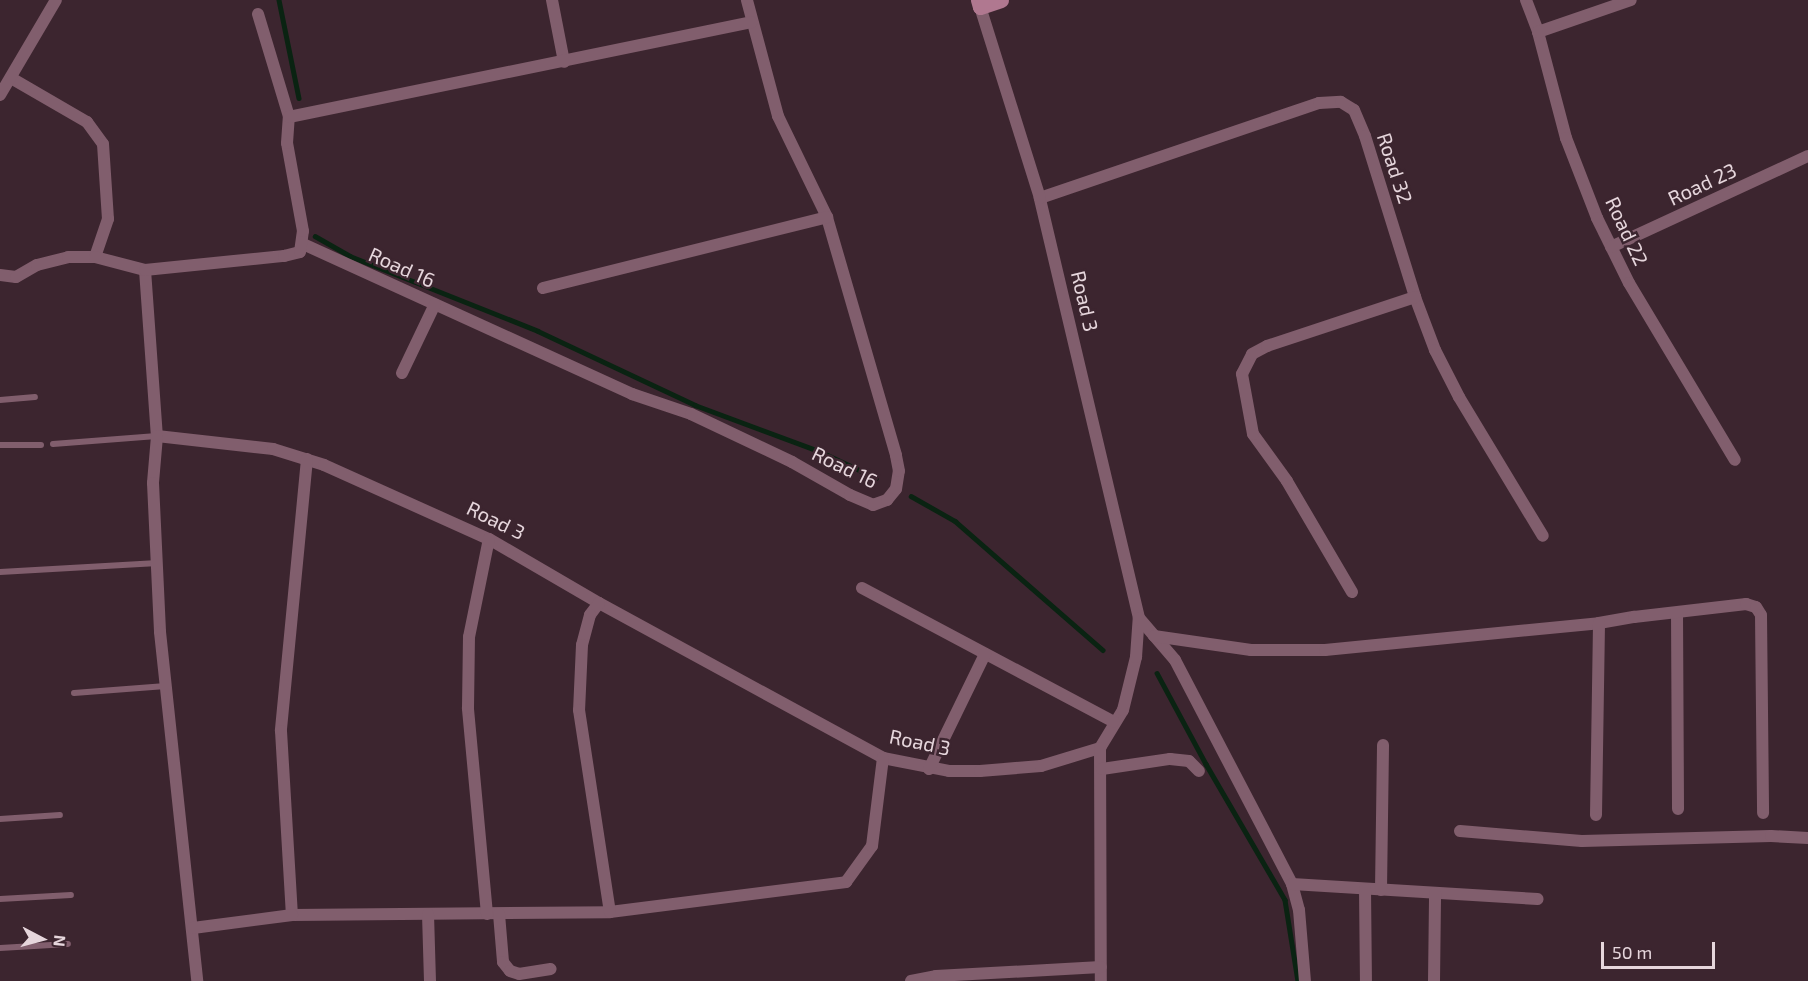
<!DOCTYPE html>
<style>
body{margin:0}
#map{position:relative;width:1808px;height:981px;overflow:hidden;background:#3c252f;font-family:"Exo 2",sans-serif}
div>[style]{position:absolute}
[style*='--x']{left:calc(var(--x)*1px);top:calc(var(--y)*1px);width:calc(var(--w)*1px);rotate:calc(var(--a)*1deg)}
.stream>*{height:4.5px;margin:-2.25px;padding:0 2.25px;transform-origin:2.25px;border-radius:2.25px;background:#0a2312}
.lane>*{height:6px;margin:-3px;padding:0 3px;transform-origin:3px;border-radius:3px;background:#815e6d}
.street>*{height:12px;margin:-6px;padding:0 6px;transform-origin:6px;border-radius:6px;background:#815e6d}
.secondary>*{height:15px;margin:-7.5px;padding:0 7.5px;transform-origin:7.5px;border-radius:7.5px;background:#b07890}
span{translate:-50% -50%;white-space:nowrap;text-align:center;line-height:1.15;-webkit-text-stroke:5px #3c252f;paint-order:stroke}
.street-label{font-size:20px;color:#e6d6dc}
.north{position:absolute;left:12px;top:909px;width:60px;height:60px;-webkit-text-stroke:4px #3c252f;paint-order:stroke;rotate:96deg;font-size:16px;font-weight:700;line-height:24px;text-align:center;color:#e6d6dc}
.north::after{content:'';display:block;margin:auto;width:21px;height:27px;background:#e6d6dc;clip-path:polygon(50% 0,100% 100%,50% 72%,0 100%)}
.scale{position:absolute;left:1601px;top:942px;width:114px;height:27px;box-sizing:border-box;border:3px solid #e6d6dc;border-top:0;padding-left:8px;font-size:18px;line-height:21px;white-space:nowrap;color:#e6d6dc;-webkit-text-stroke:4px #3c252f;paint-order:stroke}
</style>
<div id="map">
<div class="stream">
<i style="--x:279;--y:0;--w:100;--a:78.5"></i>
<i style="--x:315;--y:236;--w:40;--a:29.7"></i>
<i style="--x:350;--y:256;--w:202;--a:21.7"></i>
<i style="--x:538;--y:331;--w:174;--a:25.2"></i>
<i style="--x:695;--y:405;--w:132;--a:20.4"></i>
<i style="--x:819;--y:451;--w:63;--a:25.3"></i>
<i style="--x:911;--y:496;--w:51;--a:29.6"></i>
<i style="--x:955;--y:521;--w:196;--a:41.1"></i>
<i style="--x:1157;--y:673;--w:103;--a:61.7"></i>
<i style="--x:1206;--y:764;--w:157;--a:59.8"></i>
<i style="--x:1285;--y:900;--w:82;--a:80.9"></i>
</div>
<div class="lane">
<i style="--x:0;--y:400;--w:35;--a:-5"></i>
<i style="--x:53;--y:444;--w:104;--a:-4.4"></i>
<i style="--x:0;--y:445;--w:41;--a:0"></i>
<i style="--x:0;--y:572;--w:158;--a:-3.3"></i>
<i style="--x:74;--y:693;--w:92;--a:-4.4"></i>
<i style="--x:0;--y:819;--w:60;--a:-3.8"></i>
<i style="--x:0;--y:899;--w:71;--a:-3.2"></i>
<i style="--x:0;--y:948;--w:68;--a:-3.4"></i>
</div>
<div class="street">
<i style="--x:552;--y:0;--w:63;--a:79"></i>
<i style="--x:1526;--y:0;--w:34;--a:69"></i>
<i style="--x:1538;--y:32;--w:110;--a:75.2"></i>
<i style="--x:1566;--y:138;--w:86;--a:68.8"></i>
<i style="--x:1597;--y:218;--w:72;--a:63.8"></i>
<i style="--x:1629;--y:283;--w:206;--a:59.1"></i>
<i style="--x:258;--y:14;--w:108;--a:73.2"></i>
<i style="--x:1538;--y:32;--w:98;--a:-19"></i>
<i style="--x:11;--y:78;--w:88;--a:30.1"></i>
<i style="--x:87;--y:122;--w:27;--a:54"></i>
<i style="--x:103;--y:144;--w:75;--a:86.2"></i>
<i style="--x:108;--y:219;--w:40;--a:108.9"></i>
<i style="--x:0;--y:95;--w:110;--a:-59.5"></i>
<i style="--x:1040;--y:198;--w:295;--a:-18.8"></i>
<i style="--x:1319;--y:103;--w:22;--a:-3"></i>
<i style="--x:1341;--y:102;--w:15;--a:32"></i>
<i style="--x:1354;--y:110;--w:28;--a:67"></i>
<i style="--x:1365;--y:136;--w:169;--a:72.7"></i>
<i style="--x:1415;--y:297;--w:57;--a:69.3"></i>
<i style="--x:1435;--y:350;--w:53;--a:62.9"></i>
<i style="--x:1459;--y:397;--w:162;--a:58.9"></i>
<i style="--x:303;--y:244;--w:362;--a:24.5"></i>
<i style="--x:632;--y:394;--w:62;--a:18.7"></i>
<i style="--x:691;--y:414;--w:112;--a:25.4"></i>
<i style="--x:792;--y:462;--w:67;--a:29.6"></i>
<i style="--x:850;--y:495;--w:25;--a:23"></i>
<i style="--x:873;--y:505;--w:15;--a:-20"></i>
<i style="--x:887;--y:500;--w:14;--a:-51"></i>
<i style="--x:896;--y:489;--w:18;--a:-81"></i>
<i style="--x:899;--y:471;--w:16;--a:-101"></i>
<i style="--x:896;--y:455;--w:248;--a:-106.2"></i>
<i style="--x:827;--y:217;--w:112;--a:-115.9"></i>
<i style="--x:778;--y:116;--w:120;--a:-105"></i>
<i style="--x:1611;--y:247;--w:217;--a:-24.8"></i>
<i style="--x:145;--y:270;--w:166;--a:85.9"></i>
<i style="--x:157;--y:436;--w:117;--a:6.4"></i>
<i style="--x:273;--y:449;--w:53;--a:17.4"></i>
<i style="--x:324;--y:465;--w:181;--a:24.2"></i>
<i style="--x:489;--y:539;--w:127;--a:30.2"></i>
<i style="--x:599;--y:603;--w:324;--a:28.6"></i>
<i style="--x:883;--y:758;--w:67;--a:11.1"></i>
<i style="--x:949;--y:771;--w:31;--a:0"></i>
<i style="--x:980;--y:771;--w:61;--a:-4.7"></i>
<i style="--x:1041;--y:766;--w:62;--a:-17"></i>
<i style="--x:1100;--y:748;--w:44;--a:-58.8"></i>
<i style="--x:1123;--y:710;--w:55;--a:-76.2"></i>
<i style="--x:1136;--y:657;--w:39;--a:-86"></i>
<i style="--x:1139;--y:618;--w:432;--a:-103.3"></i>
<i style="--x:1040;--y:198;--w:200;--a:-107.4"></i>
<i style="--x:0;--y:275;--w:16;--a:7"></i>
<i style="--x:16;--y:277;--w:24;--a:-30"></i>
<i style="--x:37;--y:265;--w:32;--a:-14"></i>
<i style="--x:68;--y:257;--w:27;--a:0"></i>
<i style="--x:95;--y:257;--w:52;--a:14.6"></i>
<i style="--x:145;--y:270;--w:140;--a:-5.8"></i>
<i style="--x:284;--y:256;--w:16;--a:-14"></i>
<i style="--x:300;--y:252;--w:21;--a:-82"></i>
<i style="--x:303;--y:231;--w:89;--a:-100.3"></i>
<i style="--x:287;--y:143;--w:26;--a:-86"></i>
<i style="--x:289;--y:117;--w:472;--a:-11.6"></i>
<i style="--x:543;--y:288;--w:293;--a:-14"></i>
<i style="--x:402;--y:373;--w:76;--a:-64.4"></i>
<i style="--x:157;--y:436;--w:47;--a:94.9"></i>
<i style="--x:153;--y:483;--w:149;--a:87.3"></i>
<i style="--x:160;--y:632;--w:351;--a:83.9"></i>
<i style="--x:307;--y:459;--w:273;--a:95.5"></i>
<i style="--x:281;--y:731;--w:184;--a:86.6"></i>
<i style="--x:292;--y:915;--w:318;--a:-0.5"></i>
<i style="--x:610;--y:912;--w:238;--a:-7.2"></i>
<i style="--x:846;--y:882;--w:44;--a:-54.2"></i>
<i style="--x:872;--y:846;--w:89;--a:-82.9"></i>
<i style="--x:862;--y:588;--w:285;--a:28"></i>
<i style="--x:1352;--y:592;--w:129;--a:-120.4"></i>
<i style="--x:1287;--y:481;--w:58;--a:-125.9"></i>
<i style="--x:1253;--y:434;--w:61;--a:-100.4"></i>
<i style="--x:1242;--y:374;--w:22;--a:-63"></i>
<i style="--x:1252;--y:354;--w:17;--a:-28"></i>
<i style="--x:1267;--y:346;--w:156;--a:-18.3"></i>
<i style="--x:599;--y:603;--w:15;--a:127"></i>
<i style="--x:590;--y:615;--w:31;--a:105"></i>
<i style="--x:582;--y:645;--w:65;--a:92.6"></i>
<i style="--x:579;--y:710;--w:204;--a:81.3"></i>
<i style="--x:1677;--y:613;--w:196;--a:89.7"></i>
<i style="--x:1139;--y:618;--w:55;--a:49.4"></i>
<i style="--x:1175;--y:660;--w:253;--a:62.4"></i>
<i style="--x:1292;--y:884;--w:27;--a:75"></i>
<i style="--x:1299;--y:910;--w:71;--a:85.2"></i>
<i style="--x:1154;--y:636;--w:98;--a:8.2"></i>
<i style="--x:1251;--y:650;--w:74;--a:0"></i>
<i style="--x:1325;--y:650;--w:275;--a:-5.6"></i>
<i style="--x:1599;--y:623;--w:36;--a:-10"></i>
<i style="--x:1634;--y:617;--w:113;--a:-6.6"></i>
<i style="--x:1746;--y:604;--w:10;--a:17"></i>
<i style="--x:1756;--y:607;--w:9;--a:58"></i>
<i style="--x:1761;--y:615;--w:198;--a:89.4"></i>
<i style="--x:1100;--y:748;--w:233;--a:89.8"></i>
<i style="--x:929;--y:769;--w:128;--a:-64"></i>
<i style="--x:1102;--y:769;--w:69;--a:-8.4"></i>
<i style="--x:1170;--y:759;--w:19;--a:6"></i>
<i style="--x:1189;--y:761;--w:14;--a:45"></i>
<i style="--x:1596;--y:815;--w:192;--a:-89.1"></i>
<i style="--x:1460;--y:831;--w:122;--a:4.7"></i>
<i style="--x:1582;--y:841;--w:189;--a:-1.5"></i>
<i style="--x:1771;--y:836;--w:37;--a:3"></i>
<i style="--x:1292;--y:884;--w:246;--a:3.5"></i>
<i style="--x:1365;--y:889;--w:92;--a:89.4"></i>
<i style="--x:1381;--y:890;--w:145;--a:-89.2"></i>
<i style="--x:428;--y:914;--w:67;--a:88.3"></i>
<i style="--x:487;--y:914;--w:207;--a:-95.3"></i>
<i style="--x:468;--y:708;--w:71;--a:-89.2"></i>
<i style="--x:469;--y:637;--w:100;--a:-78.5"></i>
<i style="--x:499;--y:914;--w:48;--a:85.2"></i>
<i style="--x:503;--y:962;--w:11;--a:52"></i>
<i style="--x:510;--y:971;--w:9;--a:18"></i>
<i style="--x:519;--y:974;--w:32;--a:-9"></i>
<i style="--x:193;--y:928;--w:100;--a:-7.5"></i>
<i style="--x:911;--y:981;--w:25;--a:-11"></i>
<i style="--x:936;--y:976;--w:165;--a:-3.1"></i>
<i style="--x:1434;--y:981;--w:88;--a:-89.3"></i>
</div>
<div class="secondary">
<i style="--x:978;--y:0;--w:7;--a:74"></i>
<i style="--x:980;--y:7;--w:22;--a:-18"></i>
</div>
<div class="street-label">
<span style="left:1395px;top:168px;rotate:72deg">Road 32</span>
<span style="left:1702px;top:184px;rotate:-25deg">Road 23</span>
<span style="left:1627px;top:231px;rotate:65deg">Road 22</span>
<span style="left:402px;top:267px;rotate:24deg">Road 16</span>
<span style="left:1085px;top:301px;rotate:77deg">Road 3</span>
<span style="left:845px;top:467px;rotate:26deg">Road 16</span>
<span style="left:496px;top:520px;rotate:26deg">Road 3</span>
<span style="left:920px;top:742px;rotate:12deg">Road 3</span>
</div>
<div class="north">N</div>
<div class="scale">50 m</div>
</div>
